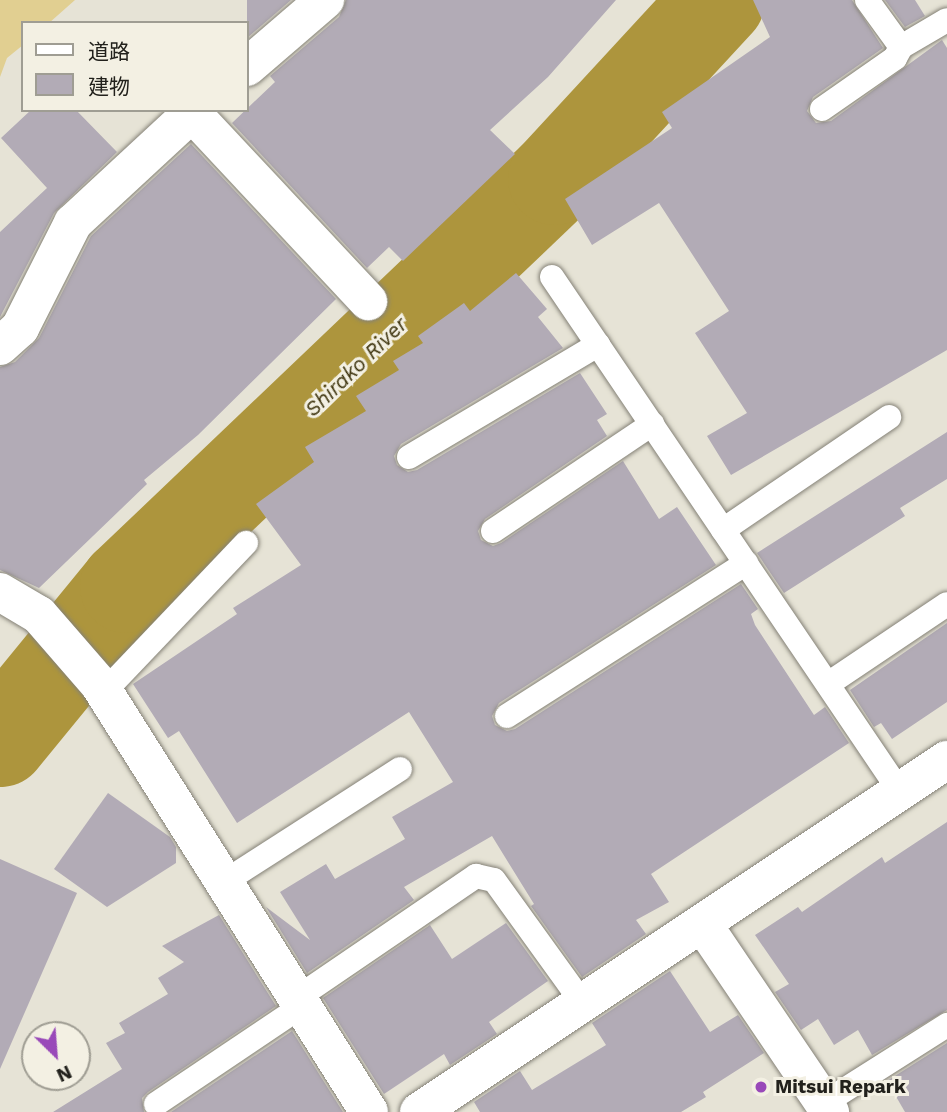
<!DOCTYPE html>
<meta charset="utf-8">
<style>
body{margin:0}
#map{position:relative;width:947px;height:1112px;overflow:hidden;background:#e6e3d6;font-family:"Work Sans","Noto Sans JP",sans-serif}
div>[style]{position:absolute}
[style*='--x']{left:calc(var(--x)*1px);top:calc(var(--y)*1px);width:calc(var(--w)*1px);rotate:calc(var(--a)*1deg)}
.green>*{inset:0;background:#e1cf91}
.river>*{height:93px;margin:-46.5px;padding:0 46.5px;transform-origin:46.5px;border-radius:46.5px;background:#ad953d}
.building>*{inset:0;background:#b2abb6}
.roads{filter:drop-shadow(0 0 2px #848176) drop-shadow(0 0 2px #848176)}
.service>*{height:24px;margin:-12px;padding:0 12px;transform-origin:12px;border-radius:12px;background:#fff}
.minor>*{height:38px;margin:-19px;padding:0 19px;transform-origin:19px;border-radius:19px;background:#fff}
.dots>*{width:19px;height:19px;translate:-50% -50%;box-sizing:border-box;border:4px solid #f3f0e3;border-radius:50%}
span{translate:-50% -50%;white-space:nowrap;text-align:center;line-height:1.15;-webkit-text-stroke:6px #f3f0e3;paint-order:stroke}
.poi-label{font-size:19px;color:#22211c;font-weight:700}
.left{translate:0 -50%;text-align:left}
.water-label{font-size:21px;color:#3f350f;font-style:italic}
.legend{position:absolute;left:21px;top:21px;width:228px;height:91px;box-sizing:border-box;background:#f3f0e3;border:2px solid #9f9d93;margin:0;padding:9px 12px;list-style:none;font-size:21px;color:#22211c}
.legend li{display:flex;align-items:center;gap:14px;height:35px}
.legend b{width:35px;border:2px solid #9f9d93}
.north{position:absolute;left:21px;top:1021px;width:70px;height:70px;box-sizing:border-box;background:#f3f0e3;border:2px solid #9f9d93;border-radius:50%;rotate:155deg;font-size:19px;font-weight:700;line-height:28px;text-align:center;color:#22211c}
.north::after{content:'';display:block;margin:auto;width:24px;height:32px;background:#9949b9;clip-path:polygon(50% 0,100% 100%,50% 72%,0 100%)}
</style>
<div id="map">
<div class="green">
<i style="clip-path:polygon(0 0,75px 0,49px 23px,23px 23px,23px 45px,7px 58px,0 77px)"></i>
</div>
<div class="river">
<i style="--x:0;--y:740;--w:199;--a:-50.7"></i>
<i style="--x:126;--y:586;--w:591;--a:-43.63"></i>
<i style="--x:554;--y:178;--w:242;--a:-47.3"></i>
</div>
<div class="building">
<i style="clip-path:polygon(247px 0,291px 0,247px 38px)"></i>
<i style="clip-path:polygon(346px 0,616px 0,548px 77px,490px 130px,515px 154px,403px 261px,389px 247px,367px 268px,232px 123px,275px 82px,270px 76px,339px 17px)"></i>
<i style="clip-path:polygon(753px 0,852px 0,883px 48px,813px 97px,807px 111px,816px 123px,831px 121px,942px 40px,947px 48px,947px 350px,731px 475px,707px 436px,747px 413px,695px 333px,729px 311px,659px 203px,592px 245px,565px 199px,672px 128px,662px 112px,770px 37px)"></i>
<i style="clip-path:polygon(885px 0,915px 0,925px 16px,905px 27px)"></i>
<i style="clip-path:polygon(31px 110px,76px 110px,117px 152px,54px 213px,0 317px,0 232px,47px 188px,1px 138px)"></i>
<i style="clip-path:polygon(191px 144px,336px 299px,198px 435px,144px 480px,147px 484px,39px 588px,0 570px,0 367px,15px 362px,39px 338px,91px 236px)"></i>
<i style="clip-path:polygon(516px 273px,547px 309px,538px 317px,563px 348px,401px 444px,394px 456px,397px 465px,408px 472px,417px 470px,580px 373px,607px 414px,597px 420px,607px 436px,485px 519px,478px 531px,481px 540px,493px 546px,501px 543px,623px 461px,659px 519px,677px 507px,716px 565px,499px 703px,492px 716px,495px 725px,507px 731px,515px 729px,741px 584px,758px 609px,751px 614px,755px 625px,814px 715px,825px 707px,849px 743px,651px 874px,669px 902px,636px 920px,646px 934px,582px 977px,531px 906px,534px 904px,492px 836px,404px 887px,414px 900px,307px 973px,266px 907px,310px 940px,280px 892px,326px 864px,335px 879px,405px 839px,392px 817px,453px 782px,409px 712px,237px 823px,179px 731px,168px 738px,133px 684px,237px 614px,233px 608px,301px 565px,256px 504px,314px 462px,305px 447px,366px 411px,356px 396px,399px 370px,393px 361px,423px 343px,418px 336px,464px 303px,470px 311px)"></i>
<i style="clip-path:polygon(947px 432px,947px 479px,900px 508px,905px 516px,784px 593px,757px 553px)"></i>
<i style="clip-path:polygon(947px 623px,947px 702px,892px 739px,881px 723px,874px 727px,850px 690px)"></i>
<i style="clip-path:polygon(108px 793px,170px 837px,176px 847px,176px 863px,107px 907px,54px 869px)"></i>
<i style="clip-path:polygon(947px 822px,947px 1010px,872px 1055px,858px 1030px,834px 1045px,818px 1019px,801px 1030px,775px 992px,789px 984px,755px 935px,798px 907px,802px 912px,882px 857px,885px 863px)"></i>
<i style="clip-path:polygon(0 859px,77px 893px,0 1069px)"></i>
<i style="clip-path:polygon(219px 915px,276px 1006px,148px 1092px,142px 1098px,144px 1112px,53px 1112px,122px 1069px,106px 1043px,125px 1033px,119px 1023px,168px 994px,158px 978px,184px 962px,162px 946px)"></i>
<i style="clip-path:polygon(506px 923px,548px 981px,489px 1022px,497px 1034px,450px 1065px,444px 1054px,384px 1094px,323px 998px,430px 925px,452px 959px)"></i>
<i style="clip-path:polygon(670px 971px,710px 1032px,738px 1015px,764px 1053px,703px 1092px,706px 1097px,681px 1112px,480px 1112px,474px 1102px,520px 1071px,532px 1090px,606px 1045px,592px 1023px)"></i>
<i style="clip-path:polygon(292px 1031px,343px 1112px,171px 1112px)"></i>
<i style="clip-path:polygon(947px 1043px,947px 1112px,905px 1112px,887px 1081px)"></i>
</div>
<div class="roads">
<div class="service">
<i style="--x:867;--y:0;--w:58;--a:54.1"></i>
<i style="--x:901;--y:47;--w:53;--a:-30.4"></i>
<i style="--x:822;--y:109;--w:89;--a:-34.9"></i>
<i style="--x:895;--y:58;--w:13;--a:-61"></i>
<i style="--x:552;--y:277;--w:623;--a:55.93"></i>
<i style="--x:409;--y:457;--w:220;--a:-30.7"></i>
<i style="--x:723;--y:530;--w:201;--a:-34.2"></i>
<i style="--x:493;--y:531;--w:192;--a:-33.9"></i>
<i style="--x:828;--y:684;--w:143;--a:-33.9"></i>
<i style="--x:104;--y:692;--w:206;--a:-46.4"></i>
<i style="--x:507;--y:716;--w:284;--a:-32.6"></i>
<i style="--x:224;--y:882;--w:209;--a:-32.7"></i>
<i style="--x:297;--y:998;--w:217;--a:-34.3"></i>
<i style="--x:476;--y:876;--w:18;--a:13"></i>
<i style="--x:494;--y:880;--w:154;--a:54.2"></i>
<i style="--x:824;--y:1103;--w:146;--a:-32.4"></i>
<i style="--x:156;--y:1104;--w:176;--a:-33.9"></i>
</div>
<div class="minor">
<i style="--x:247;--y:67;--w:103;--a:-40.7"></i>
<i style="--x:192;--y:113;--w:258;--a:46.9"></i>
<i style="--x:0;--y:346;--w:27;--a:-42"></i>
<i style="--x:20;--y:328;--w:118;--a:-63.2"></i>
<i style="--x:73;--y:223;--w:166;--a:-42.8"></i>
<i style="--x:0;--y:592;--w:45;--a:30.5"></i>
<i style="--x:39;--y:615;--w:91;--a:49"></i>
<i style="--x:99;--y:684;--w:506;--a:57.75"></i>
<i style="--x:704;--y:926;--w:225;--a:55.9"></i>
<i style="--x:419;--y:1112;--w:635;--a:-33.69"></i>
</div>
</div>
<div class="dots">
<i style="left:761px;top:1087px;background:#9949b9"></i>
</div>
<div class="poi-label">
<span class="left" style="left:775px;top:1087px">Mitsui Repark</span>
</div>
<div class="water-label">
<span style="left:356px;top:367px;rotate:-44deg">Shirako River</span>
</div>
<ul class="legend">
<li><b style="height:9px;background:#fff"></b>道路</li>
<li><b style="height:19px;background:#b2abb6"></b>建物</li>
</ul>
<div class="north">N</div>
</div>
